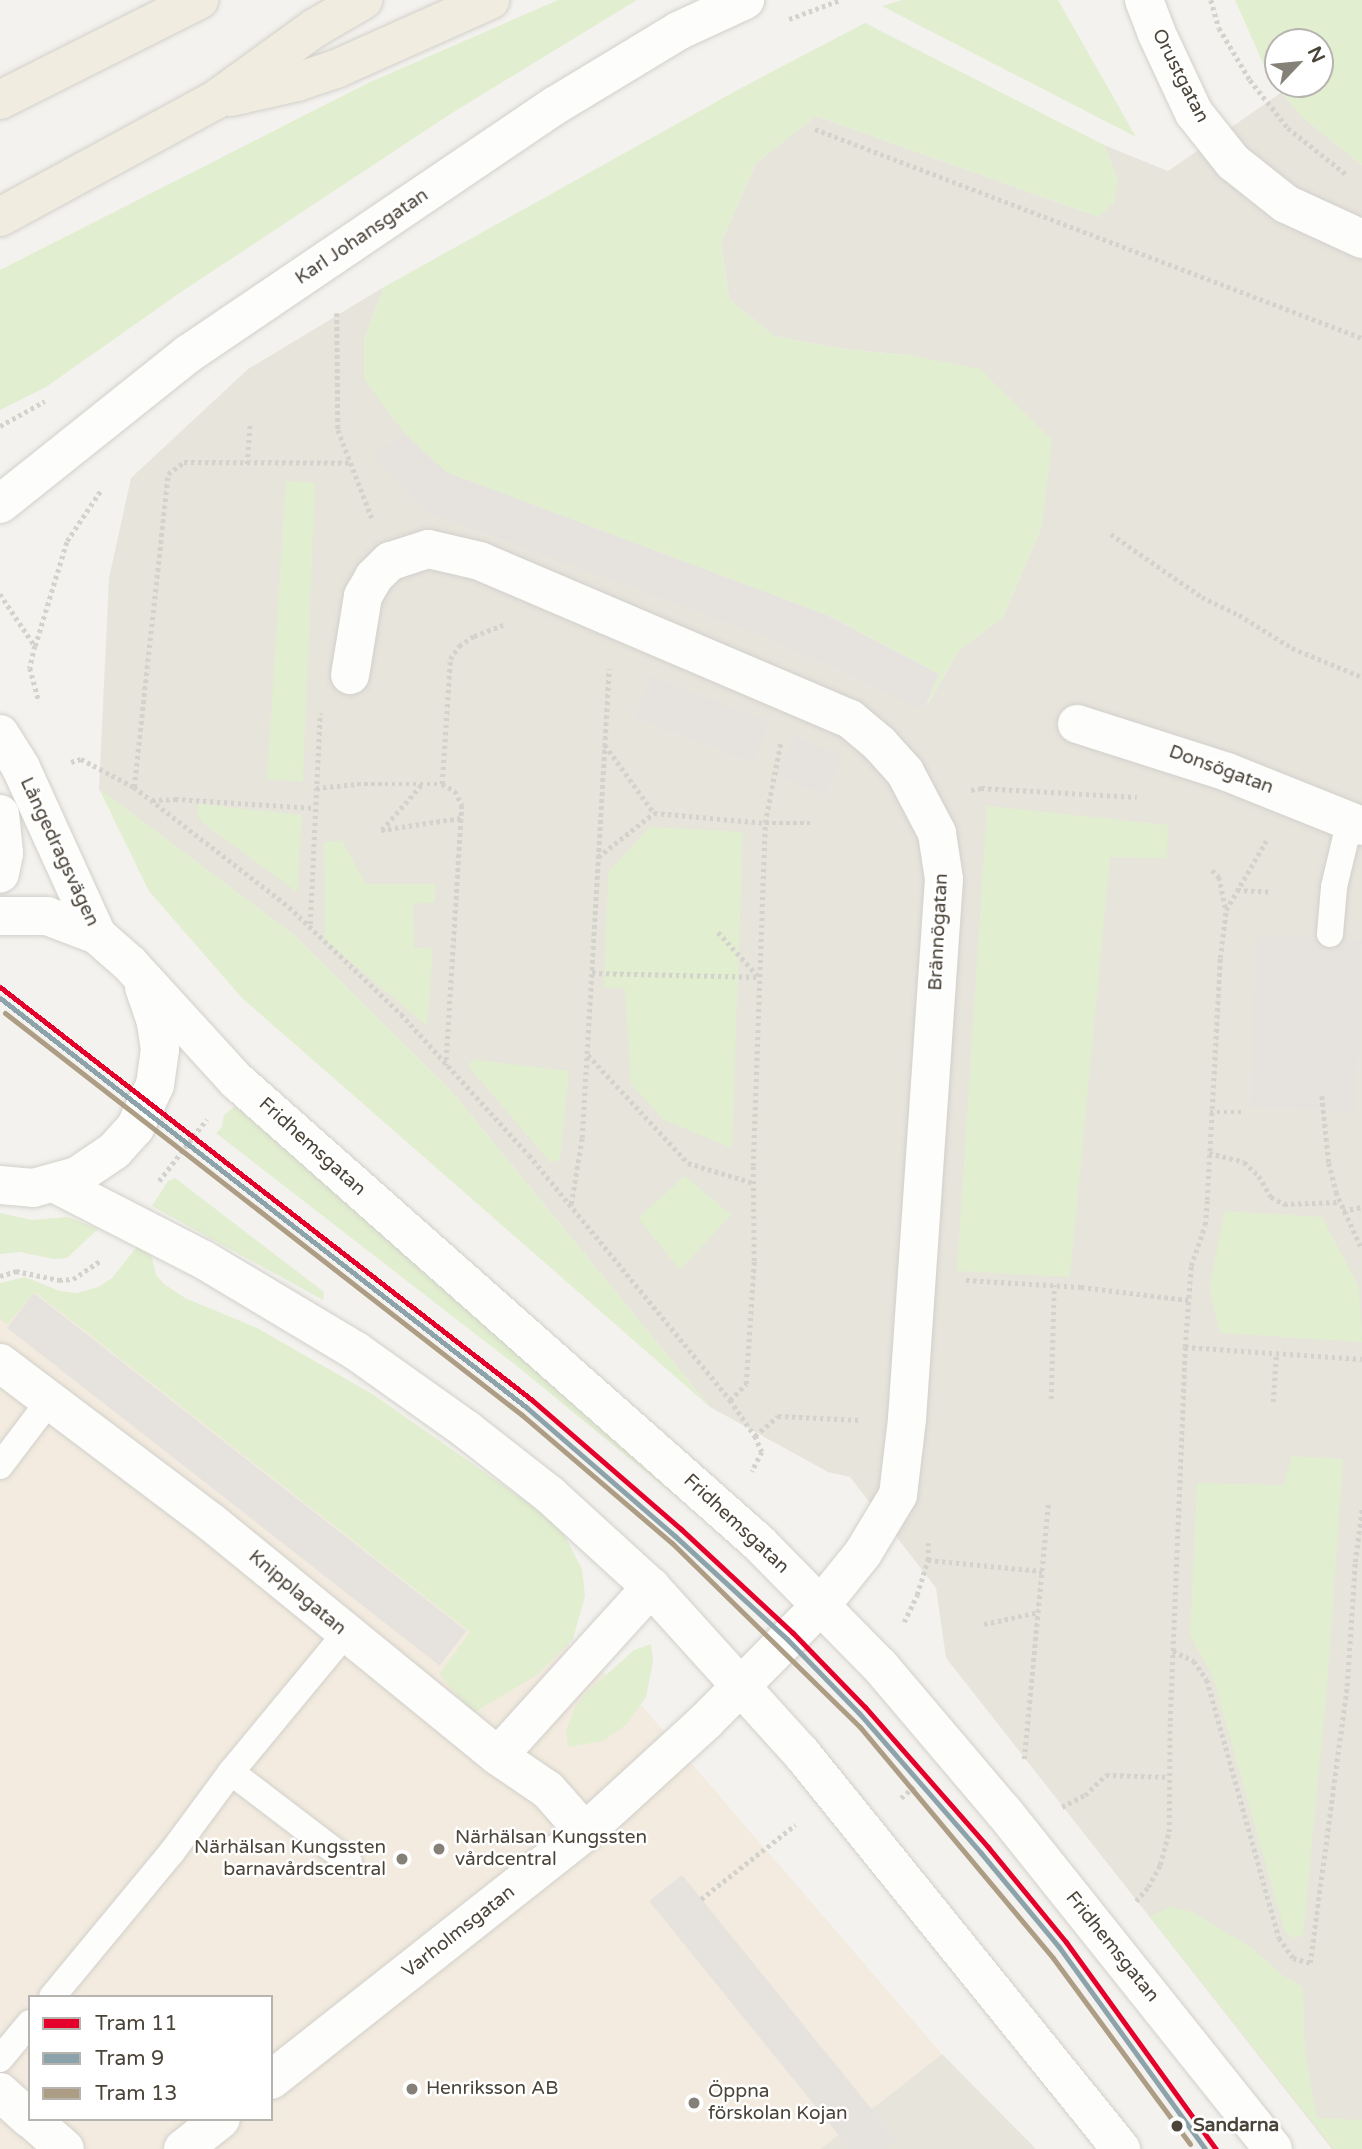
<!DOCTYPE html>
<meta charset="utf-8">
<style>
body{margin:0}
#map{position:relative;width:1362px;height:2149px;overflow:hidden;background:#f4f2ee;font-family:"Varela Round",sans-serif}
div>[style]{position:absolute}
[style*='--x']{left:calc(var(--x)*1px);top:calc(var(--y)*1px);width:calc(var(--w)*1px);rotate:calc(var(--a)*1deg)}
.residential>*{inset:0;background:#e7e4dc}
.commercial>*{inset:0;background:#f3ebdf}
.green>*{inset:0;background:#e1eecf}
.parking>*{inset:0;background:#e6e3df;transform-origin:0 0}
.path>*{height:4.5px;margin-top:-2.25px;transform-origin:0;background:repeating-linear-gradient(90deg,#d3d2cc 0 3.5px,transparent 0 7px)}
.roads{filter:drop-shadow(0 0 2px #d2d0cb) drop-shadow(0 0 2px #d2d0cb)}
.service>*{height:26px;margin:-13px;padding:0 13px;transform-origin:13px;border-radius:13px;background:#fdfdfc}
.minor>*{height:38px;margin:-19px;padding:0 19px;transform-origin:19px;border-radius:19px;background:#fdfdfc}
.tertiary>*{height:38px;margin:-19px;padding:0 19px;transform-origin:19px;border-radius:19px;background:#fdfdfc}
.trunk>*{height:38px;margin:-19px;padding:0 19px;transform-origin:19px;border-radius:19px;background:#f0ece0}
.tram-1>*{height:5px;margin:-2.5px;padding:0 2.5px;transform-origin:2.5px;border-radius:2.5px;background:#e4002b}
.tram-2>*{height:5px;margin:-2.5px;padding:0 2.5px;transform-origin:2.5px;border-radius:2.5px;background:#8da3ac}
.tram-3>*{height:5px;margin:-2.5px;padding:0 2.5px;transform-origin:2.5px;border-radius:2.5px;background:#ad9d84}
.dots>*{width:19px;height:19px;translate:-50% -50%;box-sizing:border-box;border:4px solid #fff;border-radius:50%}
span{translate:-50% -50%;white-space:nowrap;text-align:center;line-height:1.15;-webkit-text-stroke:5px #fff;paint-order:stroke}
.street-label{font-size:19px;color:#4b4439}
.poi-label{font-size:19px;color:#4b4439}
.left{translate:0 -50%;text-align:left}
.right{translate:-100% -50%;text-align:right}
.stop-label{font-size:19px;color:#4b4439;font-weight:700}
.legend{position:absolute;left:28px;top:1995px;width:245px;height:126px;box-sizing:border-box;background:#fff;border:2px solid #b7b4b0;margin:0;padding:9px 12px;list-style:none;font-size:21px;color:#4b4439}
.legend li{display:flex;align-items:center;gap:14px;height:35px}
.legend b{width:35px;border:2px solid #b7b4b0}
.north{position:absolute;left:1264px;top:28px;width:70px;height:70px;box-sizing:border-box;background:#fff;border:2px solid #b7b4b0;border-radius:50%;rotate:64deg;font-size:19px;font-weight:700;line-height:28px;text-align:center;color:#4b4439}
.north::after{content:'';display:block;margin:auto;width:24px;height:32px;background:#868178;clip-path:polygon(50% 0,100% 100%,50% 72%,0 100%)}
</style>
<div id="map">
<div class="residential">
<i style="clip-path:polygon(1282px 92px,1301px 116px,1362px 165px,1362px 2149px,1332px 2149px,946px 1658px,936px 1588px,850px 1477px,828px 1472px,710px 1407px,452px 1092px,295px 936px,99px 789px,109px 578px,131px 478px,248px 369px,384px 287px,364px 340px,446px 472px,829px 616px,928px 704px,959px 650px,1003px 617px,1042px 526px,909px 355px,842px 349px,774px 336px,729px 299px,721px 243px,756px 163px,816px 116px,1099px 217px,1118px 180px,1104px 145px,1168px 171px)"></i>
<i style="clip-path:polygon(942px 2054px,1036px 2149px,820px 2149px)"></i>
</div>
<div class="commercial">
<i style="clip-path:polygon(evenodd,29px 1280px,544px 1625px,637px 1700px,942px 2054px,820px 2149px,0 2149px,0 1308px,29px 1280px,30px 1997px,271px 1997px,271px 2119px,30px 2119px,30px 1997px)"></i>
</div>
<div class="green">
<i style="clip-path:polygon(558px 0,637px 0,452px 113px,181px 292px,46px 387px,0 410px,0 270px,370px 82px)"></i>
<i style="clip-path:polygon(902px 0,1058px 0,1136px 137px,882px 6px)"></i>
<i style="clip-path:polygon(evenodd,1235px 0,1362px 0,1362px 165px,1301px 116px,1282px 92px,1266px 70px,1235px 0,1278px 42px,1320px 42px,1320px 84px,1278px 84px,1278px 42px)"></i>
<i style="clip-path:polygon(865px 23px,1104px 145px,1118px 179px,1114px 202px,1099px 217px,816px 116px,756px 163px,721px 243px,729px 299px,774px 336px,842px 349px,909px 355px,980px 369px,1052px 440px,1042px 526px,1003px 617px,959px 650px,924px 710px,939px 674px,829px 616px,446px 472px,405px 434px,364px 379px,364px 340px,384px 287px,743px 87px)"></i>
<i style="clip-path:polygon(286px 481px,315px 483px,303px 782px,267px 779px)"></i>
<i style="clip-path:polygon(99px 789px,295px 936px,452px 1092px,710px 1407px,242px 998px,149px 891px)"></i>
<i style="clip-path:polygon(198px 804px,302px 815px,297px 892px,203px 823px,198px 815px)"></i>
<i style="clip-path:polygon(987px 806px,1168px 825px,1167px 858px,1110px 857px,1070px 1277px,957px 1271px)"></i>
<i style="clip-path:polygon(650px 827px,743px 832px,732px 1148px,664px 1120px,631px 1084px,625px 989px,604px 987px,608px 872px)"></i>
<i style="clip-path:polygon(342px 841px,366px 884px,435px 884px,435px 902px,413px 904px,414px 947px,433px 949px,427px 1026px,325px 940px,324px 842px)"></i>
<i style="clip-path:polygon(476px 1060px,569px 1071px,560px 1160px,550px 1162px,474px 1073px,469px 1067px,470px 1062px)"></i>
<i style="clip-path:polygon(235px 1106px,687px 1499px,684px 1503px,518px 1367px,216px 1133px,222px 1127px,224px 1115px)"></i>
<i style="clip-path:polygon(685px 1176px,731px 1215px,680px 1270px,638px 1218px)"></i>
<i style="clip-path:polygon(175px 1178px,324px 1292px,323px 1300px,152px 1206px,168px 1181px)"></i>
<i style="clip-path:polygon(1225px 1211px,1322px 1217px,1359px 1287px,1362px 1342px,1220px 1333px,1209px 1288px)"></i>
<i style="clip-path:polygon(0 1213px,32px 1220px,68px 1217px,98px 1229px,67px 1258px,54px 1259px,20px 1252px,0 1254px)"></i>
<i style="clip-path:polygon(139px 1244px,150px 1249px,156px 1275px,164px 1284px,185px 1298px,257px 1328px,374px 1395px,551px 1519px,566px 1538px,582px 1569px,585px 1596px,573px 1639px,537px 1675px,473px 1713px,439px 1674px,470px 1632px,35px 1292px,7px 1325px,0 1318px,0 1283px,25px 1277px,60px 1291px,77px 1293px,98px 1287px,112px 1278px)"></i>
<i style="clip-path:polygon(1292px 1456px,1343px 1459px,1327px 1687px,1303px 1936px,1293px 1938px,1285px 1932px,1213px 1677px,1190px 1635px,1197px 1483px,1284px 1485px)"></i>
<i style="clip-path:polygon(651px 1644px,653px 1662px,646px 1697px,627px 1724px,603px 1741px,568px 1747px,566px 1731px,574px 1709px,586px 1693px,634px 1650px)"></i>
<i style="clip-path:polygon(1171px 1907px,1192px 1912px,1252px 1948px,1282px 1975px,1303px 1987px,1305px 2051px,1317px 2118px,1362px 2120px,1362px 2149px,1334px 2149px,1149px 1916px)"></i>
</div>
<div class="parking">
<i style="clip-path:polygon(405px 434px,446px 472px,829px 616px,939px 674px,924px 710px,774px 640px,425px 511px,372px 455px)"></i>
<i style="left:650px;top:676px;width:128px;height:44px;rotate:21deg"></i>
<i style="left:793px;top:735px;width:54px;height:43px;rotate:23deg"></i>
<i style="left:1256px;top:935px;width:106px;height:173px;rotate:2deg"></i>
<i style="left:34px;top:1293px;width:549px;height:44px;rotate:38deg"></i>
<i style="clip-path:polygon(682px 1875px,896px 2139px,884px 2149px,850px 2149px,649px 1901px)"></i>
</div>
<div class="path">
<i style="--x:1211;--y:0;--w:29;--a:74"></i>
<i style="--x:1219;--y:28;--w:61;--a:59.2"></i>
<i style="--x:1250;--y:80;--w:61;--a:51.6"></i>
<i style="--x:1288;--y:128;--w:75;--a:38.5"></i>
<i style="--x:789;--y:19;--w:54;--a:-20.4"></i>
<i style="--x:815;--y:129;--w:586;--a:20.91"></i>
<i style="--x:337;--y:313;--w:117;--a:89.5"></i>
<i style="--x:338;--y:430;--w:94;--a:68.9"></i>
<i style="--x:0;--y:426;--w:51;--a:-29.1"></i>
<i style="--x:247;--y:464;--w:39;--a:-86"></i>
<i style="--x:1111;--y:534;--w:111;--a:34.7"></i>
<i style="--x:1202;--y:597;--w:41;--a:25.9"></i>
<i style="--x:1239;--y:615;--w:62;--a:31.9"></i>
<i style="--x:1292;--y:648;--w:76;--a:22.5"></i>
<i style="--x:0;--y:594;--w:63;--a:56.1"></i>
<i style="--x:35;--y:646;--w:23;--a:103"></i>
<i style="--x:30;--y:668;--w:35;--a:75"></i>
<i style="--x:35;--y:646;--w:110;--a:-73.1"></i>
<i style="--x:67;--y:541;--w:61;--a:-56.3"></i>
<i style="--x:605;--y:745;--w:84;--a:54.2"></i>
<i style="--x:654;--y:813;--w:111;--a:5.1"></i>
<i style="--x:765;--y:823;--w:45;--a:0"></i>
<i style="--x:71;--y:762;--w:10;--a:-17"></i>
<i style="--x:81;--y:759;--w:60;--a:27.8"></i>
<i style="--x:134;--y:787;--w:196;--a:37.7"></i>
<i style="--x:289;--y:907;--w:155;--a:43.7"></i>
<i style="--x:401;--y:1014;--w:190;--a:47.8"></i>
<i style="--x:529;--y:1155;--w:317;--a:50.6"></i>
<i style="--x:730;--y:1400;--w:44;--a:55.2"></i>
<i style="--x:755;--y:1436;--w:17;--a:66"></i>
<i style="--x:762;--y:1452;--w:22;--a:117"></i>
<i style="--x:442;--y:784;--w:125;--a:-86.3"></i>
<i style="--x:450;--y:659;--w:16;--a:-55"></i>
<i style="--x:459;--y:646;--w:18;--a:-34"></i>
<i style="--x:474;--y:636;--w:31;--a:-21"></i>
<i style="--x:134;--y:787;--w:315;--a:-83.8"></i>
<i style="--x:168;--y:474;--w:20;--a:-37"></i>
<i style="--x:184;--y:462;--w:165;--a:0.3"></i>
<i style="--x:316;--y:788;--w:41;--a:-5.6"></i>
<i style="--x:357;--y:784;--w:85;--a:0"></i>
<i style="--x:442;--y:784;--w:15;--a:28"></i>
<i style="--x:455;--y:791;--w:16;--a:63"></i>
<i style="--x:462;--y:805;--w:261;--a:93.5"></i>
<i style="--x:971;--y:790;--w:10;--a:-11"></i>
<i style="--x:981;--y:788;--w:156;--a:3.3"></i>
<i style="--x:152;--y:800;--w:23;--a:-2"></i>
<i style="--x:175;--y:799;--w:140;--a:3.7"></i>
<i style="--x:381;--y:830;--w:81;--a:-8.5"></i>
<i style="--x:382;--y:830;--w:61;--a:-49"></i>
<i style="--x:598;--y:857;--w:71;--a:-38.2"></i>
<i style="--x:1212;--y:870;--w:10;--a:45"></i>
<i style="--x:1219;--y:877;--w:33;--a:78"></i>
<i style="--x:1237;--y:890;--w:33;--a:3"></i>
<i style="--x:310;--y:924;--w:211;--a:-87.3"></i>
<i style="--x:718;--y:932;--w:59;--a:47.7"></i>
<i style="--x:592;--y:973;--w:167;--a:1.4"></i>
<i style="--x:588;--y:1055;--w:147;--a:47.2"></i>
<i style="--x:688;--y:1163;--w:69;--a:16.9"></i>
<i style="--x:1322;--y:1096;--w:67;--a:84"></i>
<i style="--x:1329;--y:1163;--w:30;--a:76"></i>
<i style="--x:1336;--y:1192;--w:63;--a:65.5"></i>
<i style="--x:1210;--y:1112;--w:32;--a:0"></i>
<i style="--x:1209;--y:1153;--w:36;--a:14"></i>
<i style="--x:1244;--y:1162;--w:21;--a:43"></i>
<i style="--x:1259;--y:1176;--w:24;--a:60"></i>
<i style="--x:1271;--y:1197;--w:15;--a:28"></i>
<i style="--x:1284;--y:1204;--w:55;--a:-2.1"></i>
<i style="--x:159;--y:1181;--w:78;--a:-52.3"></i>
<i style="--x:571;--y:1204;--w:67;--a:-80.5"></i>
<i style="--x:582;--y:1138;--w:470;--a:-86.7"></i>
<i style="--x:1343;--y:1211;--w:19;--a:-12"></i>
<i style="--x:0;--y:1276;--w:17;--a:-17"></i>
<i style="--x:16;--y:1271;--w:44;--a:11.8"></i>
<i style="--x:59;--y:1280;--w:14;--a:-4"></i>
<i style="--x:73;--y:1279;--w:32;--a:-34"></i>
<i style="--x:966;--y:1280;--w:115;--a:3.5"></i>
<i style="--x:1081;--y:1287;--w:108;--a:6.9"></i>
<i style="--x:1185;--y:1347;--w:177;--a:3.9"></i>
<i style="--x:1051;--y:1399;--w:114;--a:-88.5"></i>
<i style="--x:730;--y:1400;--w:23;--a:-45"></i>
<i style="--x:746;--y:1384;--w:123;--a:-86.3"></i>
<i style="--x:754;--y:1261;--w:95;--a:-90.6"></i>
<i style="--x:753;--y:1166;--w:343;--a:-88"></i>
<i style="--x:765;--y:823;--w:84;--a:-79"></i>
<i style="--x:1273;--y:1402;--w:47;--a:-86.3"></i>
<i style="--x:755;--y:1436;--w:30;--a:-41"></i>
<i style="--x:778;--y:1416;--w:81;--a:2.8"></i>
<i style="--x:928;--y:1560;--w:17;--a:-90"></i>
<i style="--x:904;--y:1622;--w:30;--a:-64"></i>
<i style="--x:917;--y:1595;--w:37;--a:-73"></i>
<i style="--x:928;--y:1560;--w:115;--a:5.5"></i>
<i style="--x:984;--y:1624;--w:56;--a:-12.3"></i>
<i style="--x:1173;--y:1651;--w:23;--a:25"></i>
<i style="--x:1194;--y:1661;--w:23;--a:56"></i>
<i style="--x:1207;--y:1680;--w:268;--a:74.4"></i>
<i style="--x:1279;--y:1938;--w:24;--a:55"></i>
<i style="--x:1293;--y:1958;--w:18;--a:16"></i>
<i style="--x:1310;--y:1963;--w:279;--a:-82.4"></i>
<i style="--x:1347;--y:1686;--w:124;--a:-86.3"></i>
<i style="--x:1355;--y:1562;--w:54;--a:-82.6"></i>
<i style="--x:1024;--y:1759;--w:257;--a:-84.6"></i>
<i style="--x:901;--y:1798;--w:20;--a:-41"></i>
<i style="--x:1062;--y:1807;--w:26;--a:-28"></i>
<i style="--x:1085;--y:1795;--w:29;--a:-44"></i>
<i style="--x:1106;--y:1775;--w:63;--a:1.8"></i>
<i style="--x:701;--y:1899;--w:120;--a:-38.2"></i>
<i style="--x:1136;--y:1901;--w:18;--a:-49"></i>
<i style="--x:1148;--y:1887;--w:25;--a:-61"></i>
<i style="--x:1160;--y:1865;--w:34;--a:-75"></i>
<i style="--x:1169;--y:1832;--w:111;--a:-89.5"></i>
<i style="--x:1170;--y:1721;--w:374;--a:-87.7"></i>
<i style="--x:1185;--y:1347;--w:81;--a:-85.8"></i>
<i style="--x:1191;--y:1266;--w:43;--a:-71.1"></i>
<i style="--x:1205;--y:1225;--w:25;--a:-85"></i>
<i style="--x:1207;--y:1200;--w:242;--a:-86.9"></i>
<i style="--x:1220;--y:958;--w:48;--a:-82.9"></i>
<i style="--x:1226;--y:910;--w:80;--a:-59.9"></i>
</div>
<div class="roads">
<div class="service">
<i style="--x:1330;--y:934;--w:47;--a:-85.1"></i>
<i style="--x:1334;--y:887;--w:69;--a:-76.6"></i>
<i style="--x:0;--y:1466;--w:83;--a:-52.9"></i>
<i style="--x:231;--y:1772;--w:148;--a:37.3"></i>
<i style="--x:52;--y:1997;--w:188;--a:-50.4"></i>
<i style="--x:172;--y:1852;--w:99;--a:-53.6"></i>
<i style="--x:231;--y:1772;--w:180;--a:-50.4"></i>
<i style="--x:0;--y:2059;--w:47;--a:-50.2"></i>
</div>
<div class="minor">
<i style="--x:1144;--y:0;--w:34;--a:69"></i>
<i style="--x:1156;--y:32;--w:89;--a:64.9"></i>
<i style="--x:1194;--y:113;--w:63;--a:51.5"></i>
<i style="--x:1233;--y:162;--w:68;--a:38.4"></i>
<i style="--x:1286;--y:204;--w:84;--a:24.7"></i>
<i style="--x:1077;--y:724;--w:157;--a:17.7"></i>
<i style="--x:1227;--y:772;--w:145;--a:21.8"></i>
<i style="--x:0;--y:1363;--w:264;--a:37"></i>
<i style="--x:211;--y:1522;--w:370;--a:39.2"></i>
<i style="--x:498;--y:1756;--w:60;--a:34.2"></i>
<i style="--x:548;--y:1790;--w:56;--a:48.6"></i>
<i style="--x:498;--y:1756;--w:228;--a:-47.8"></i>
<i style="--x:271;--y:2080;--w:400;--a:-38.3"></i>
<i style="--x:585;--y:1832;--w:164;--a:-42.5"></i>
<i style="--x:706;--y:1721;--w:165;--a:-45.2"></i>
<i style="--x:822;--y:1604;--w:65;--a:-51.2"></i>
<i style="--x:863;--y:1553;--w:68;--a:-58.9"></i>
<i style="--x:898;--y:1495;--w:77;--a:-83.2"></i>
<i style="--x:907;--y:1419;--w:541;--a:-86.08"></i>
<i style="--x:944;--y:879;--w:47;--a:-98.7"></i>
<i style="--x:937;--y:833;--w:69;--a:-117.7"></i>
<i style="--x:905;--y:772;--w:38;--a:-132"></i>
<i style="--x:880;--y:744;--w:39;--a:-140"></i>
<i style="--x:850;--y:719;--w:402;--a:-156.9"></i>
<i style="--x:480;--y:561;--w:53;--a:-167"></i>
<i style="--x:428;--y:549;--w:40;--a:162"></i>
<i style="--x:390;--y:561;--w:23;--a:135"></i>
<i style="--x:374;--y:577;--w:22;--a:120"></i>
<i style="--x:363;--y:596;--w:80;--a:99.3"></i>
<i style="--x:0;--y:2092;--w:40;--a:42"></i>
<i style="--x:31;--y:2119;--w:45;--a:41.4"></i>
<i style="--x:183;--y:2149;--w:48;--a:-38.3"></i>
</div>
<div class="tertiary">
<i style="--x:0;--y:504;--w:241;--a:-38.6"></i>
<i style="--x:188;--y:354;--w:444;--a:-34.1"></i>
<i style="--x:556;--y:105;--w:143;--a:-31.2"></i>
<i style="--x:678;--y:31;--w:74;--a:-24.8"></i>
<i style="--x:0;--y:734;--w:40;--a:58"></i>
<i style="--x:21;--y:768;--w:183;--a:65.5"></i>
<i style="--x:0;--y:814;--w:39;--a:84"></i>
<i style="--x:4;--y:853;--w:21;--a:101"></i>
<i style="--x:0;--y:916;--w:47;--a:0"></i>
<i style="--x:47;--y:916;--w:53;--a:20.8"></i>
<i style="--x:97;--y:935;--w:44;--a:41.3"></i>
<i style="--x:130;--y:964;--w:159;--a:47.6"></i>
<i style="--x:237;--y:1081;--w:697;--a:41.51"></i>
<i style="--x:759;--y:1543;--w:173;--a:45.5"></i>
<i style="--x:880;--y:1666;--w:192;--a:49.7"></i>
<i style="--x:1004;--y:1812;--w:431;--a:51.4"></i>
<i style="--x:56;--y:1184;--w:166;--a:27.2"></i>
<i style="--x:204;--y:1260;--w:177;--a:30.9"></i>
<i style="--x:356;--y:1351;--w:136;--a:35.4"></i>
<i style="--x:467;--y:1430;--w:104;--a:38"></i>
<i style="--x:549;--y:1494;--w:138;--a:42.4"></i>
<i style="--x:651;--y:1587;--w:225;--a:47.9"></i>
<i style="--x:802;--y:1754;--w:508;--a:51.08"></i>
<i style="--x:0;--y:1185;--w:33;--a:5"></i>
<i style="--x:33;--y:1188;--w:46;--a:-15.3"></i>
<i style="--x:77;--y:1176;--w:45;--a:-34"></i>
<i style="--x:114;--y:1151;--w:31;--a:-48"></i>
<i style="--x:135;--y:1128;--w:47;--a:-65.1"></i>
<i style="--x:155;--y:1085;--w:36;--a:-82"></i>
<i style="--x:160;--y:1049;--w:30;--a:-99"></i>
<i style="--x:155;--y:1019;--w:34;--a:-109"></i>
</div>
<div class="trunk">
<i style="--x:231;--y:97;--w:68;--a:-12.8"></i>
<i style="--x:297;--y:82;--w:41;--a:-18.4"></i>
<i style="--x:336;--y:69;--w:169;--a:-24.1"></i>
<i style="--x:0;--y:100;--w:223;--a:-26.7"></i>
<i style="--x:0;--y:217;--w:243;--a:-28.5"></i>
<i style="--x:214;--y:101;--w:125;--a:-35.9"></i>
<i style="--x:315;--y:28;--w:56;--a:-30.3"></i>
</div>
</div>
<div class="tram-1">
<i style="--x:0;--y:987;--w:673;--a:37.82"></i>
<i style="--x:532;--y:1400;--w:197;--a:40.9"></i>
<i style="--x:681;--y:1529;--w:153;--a:42.9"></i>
<i style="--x:793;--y:1633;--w:103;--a:45.8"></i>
<i style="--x:865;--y:1707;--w:186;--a:48.7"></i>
<i style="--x:988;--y:1847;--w:123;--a:50.6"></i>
<i style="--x:1066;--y:1942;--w:256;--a:54.1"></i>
</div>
<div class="tram-2">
<i style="--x:0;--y:998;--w:666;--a:37.87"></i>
<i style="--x:526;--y:1407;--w:197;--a:40.9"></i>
<i style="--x:675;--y:1536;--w:152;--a:42.6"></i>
<i style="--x:787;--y:1639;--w:103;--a:45.8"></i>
<i style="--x:859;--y:1713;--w:186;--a:48.9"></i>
<i style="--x:981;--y:1853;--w:122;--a:50.3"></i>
<i style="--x:1059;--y:1947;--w:249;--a:54.1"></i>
</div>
<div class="tram-3">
<i style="--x:5;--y:1013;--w:655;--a:37.87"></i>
<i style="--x:522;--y:1415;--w:197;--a:40.5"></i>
<i style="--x:672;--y:1543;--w:263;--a:44.4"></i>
<i style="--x:860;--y:1727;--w:301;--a:50.1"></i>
<i style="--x:1053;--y:1958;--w:231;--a:53.6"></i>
</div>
<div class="dots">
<i style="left:439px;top:1849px;background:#868178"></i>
<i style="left:402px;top:1859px;background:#868178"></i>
<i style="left:412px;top:2089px;background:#868178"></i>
<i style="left:694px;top:2103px;background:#868178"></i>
<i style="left:1177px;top:2126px;background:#4b4439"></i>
</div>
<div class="street-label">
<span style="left:1180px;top:76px;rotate:63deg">Orustgatan</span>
<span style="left:362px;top:237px;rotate:-34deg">Karl Johansgatan</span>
<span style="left:1221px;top:770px;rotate:20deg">Donsögatan</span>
<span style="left:59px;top:852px;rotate:65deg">Långedragsvägen</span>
<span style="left:939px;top:932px;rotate:-87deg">Brännögatan</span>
<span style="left:312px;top:1147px;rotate:42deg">Fridhemsgatan</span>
<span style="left:736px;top:1524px;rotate:43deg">Fridhemsgatan</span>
<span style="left:297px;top:1593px;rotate:40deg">Knipplagatan</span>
<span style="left:459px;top:1932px;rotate:-38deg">Varholmsgatan</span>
<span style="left:1112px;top:1947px;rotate:51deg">Fridhemsgatan</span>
</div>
<div class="poi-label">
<span class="left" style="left:455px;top:1849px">Närhälsan Kungssten<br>vårdcentral</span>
<span class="right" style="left:386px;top:1859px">Närhälsan Kungssten<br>barnavårdscentral</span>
<span class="left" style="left:426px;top:2089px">Henriksson AB</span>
<span class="left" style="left:708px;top:2103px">Öppna<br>förskolan Kojan</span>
</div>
<div class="stop-label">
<span class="left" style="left:1193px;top:2126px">Sandarna</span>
</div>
<ul class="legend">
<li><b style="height:9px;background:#e4002b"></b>Tram 11</li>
<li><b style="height:9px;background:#8da3ac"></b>Tram 9</li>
<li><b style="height:9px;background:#ad9d84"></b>Tram 13</li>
</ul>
<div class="north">N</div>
</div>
